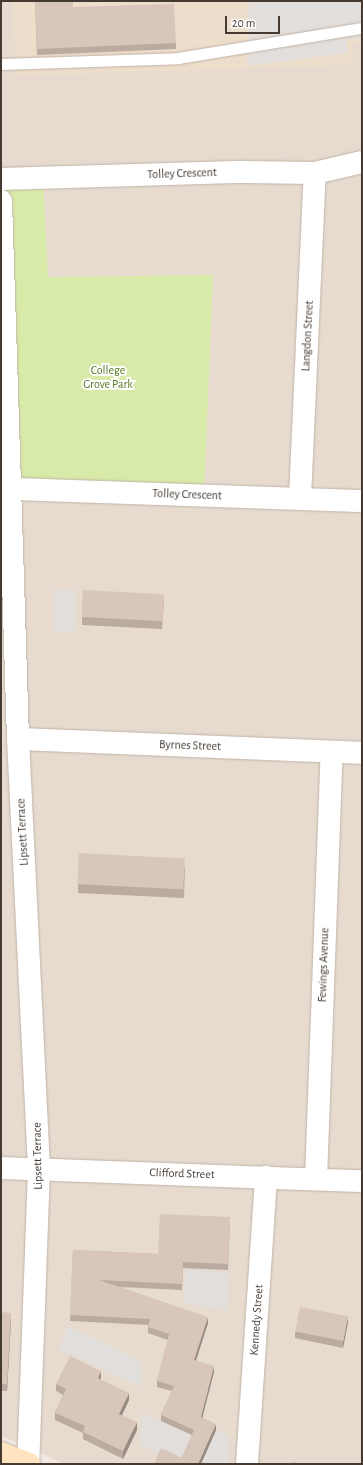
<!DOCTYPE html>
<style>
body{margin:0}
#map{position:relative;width:363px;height:1465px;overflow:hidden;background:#f2eae2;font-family:"Alegreya Sans",sans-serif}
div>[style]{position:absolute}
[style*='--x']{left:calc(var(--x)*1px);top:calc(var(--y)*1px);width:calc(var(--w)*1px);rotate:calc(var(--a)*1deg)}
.residential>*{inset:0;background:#e7dbd0}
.education>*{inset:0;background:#edddcb}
.green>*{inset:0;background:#d8eaa8}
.parking>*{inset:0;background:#e2dedb;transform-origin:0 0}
.roads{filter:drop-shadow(0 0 1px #c1b3a7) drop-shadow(0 0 1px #c1b3a7)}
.lane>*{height:11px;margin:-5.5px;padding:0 5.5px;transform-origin:5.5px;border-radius:5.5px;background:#fff}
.street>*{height:22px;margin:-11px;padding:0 11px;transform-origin:11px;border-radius:11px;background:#fff}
.secondary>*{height:22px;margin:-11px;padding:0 11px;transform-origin:11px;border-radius:11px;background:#ffe4bf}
.wall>*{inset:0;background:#baaaa0}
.shaded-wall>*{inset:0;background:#978b82}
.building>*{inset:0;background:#d8c6ba;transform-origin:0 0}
span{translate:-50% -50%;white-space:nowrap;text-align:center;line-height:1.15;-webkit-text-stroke:4px #fff;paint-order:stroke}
.street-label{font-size:12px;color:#443a32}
.park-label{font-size:12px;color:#537923}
.frame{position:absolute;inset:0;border:2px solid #443a32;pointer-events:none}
.scale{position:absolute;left:225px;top:16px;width:55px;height:18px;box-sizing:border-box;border:2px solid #443a32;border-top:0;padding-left:5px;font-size:12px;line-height:14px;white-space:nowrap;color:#443a32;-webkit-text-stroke:3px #fff;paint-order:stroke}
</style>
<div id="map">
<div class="residential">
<i style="clip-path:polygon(1px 1px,362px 1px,362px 1464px,65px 1464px,1px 1436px)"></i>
</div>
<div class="education">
<i style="clip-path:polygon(13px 1px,362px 1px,362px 43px,353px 43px,352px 65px,16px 76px)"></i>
</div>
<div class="green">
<i style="clip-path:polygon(43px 177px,48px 277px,213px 275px,204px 495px,12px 489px,1px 179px)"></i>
</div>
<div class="parking">
<i style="clip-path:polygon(249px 1px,362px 1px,362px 38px,347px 40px,347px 53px,247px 66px)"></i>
<i style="left:54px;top:590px;width:21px;height:41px"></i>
<i style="clip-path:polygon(186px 1270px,230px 1272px,227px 1311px,184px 1303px)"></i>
<i style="clip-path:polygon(68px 1326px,142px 1362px,142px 1387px,59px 1349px)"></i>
<i style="clip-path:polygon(142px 1413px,194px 1436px,182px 1464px,140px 1445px)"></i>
<i style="clip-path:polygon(216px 1430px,229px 1436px,227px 1464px,201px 1464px)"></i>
</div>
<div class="roads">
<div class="lane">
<i style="--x:1;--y:64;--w:177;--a:-1.9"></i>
<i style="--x:178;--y:58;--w:186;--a:-9.3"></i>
</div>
<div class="street">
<i style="--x:1;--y:179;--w:243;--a:-1.7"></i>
<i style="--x:244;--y:172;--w:71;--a:0.8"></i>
<i style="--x:315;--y:173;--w:48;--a:-13.2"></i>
<i style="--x:1;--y:201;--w:538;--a:88.19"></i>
<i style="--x:18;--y:739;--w:431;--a:87.2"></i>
<i style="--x:39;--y:1169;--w:295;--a:92.1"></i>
<i style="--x:12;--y:489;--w:350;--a:2"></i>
<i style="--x:300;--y:498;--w:325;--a:-87.4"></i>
<i style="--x:18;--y:739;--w:344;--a:2.3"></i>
<i style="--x:1;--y:1168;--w:361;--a:2.1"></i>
<i style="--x:316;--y:1179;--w:427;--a:-87.9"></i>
<i style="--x:247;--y:1464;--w:288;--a:-86.2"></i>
</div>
<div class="secondary">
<i style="--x:1;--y:1453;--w:30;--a:21"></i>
</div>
</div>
<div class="wall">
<i style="clip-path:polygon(35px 1px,73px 7px,176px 43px,176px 49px,37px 55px)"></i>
<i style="clip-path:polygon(164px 602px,162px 629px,82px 625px,82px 617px)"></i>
<i style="clip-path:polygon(185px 867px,184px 898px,78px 893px,78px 884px)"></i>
<i style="clip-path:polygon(230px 1223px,228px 1270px,183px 1268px,182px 1290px,120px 1287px,208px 1323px,196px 1361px,214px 1372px,202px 1417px,216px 1430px,201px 1464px,154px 1464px,182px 1458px,192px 1435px,161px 1421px,161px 1415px,172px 1391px,157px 1387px,157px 1381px,168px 1340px,148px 1333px,148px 1325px,70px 1321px,73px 1250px,158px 1254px)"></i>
<i style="clip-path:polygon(1px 1312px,11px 1320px,7px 1391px,1px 1391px)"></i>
<i style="clip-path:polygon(348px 1322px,343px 1348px,295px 1338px,295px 1332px)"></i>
<i style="clip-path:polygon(101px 1378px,101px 1380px,129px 1400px,122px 1415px,137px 1430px,123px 1459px,83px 1439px,83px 1433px,55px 1420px,55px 1413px,63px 1395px,56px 1391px,56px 1384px)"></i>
</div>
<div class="shaded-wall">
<i style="clip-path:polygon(11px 1313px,11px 1320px,7px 1391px,7px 1384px)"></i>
<i style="clip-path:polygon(348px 1316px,348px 1322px,343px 1348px,343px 1342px)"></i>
<i style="clip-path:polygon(208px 1317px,208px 1323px,194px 1366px,194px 1360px)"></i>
<i style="clip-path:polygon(214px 1366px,214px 1372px,201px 1423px,201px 1417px)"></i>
<i style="clip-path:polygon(101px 1371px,101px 1378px,98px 1386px,98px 1378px)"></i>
<i style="clip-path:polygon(129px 1393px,129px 1400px,119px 1421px,119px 1414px)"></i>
<i style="clip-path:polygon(137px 1422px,137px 1430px,123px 1459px,123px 1451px)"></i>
<i style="clip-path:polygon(216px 1424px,216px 1430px,201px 1464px,198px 1464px)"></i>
</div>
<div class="building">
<i style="clip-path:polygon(35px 1px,73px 1px,73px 7px,174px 4px,176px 43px,37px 49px)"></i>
<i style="left:83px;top:590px;width:81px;height:27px;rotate:3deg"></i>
<i style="left:79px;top:853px;width:106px;height:31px;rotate:3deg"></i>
<i style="clip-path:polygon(160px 1214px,230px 1217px,228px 1264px,183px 1262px,182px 1284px,99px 1280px,208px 1317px,194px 1360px,214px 1366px,201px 1417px,216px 1424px,198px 1464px,154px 1464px,161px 1448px,182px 1458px,194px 1430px,161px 1415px,174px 1386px,157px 1381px,169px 1334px,148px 1327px,150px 1319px,70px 1315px,73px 1250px,158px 1254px)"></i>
<i style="left:300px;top:1307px;width:49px;height:25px;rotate:11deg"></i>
<i style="clip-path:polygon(1px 1312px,11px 1313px,7px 1384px,1px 1384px)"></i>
<i style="clip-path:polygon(70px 1356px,101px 1371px,98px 1378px,129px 1393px,119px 1414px,137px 1422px,123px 1451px,83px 1432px,85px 1426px,55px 1413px,66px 1389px,56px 1384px)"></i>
<i style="clip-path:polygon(293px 1461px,299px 1464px,291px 1464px)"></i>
</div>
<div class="street-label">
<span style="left:182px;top:174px;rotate:-2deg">Tolley Crescent</span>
<span style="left:308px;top:336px;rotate:-87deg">Langdon Street</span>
<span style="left:187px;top:495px;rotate:2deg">Tolley Crescent</span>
<span style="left:190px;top:746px;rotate:2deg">Byrnes Street</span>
<span style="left:23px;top:832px;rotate:-93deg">Lipsett Terrace</span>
<span style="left:324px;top:965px;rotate:-88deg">Fewings Avenue</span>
<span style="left:38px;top:1156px;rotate:-91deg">Lipsett Terrace</span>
<span style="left:182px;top:1174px;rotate:2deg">Clifford Street</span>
<span style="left:257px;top:1320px;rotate:-86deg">Kennedy Street</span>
</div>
<div class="park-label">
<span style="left:108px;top:378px">College<br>Grove Park</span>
</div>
<div class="frame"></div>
<div class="scale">20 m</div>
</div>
